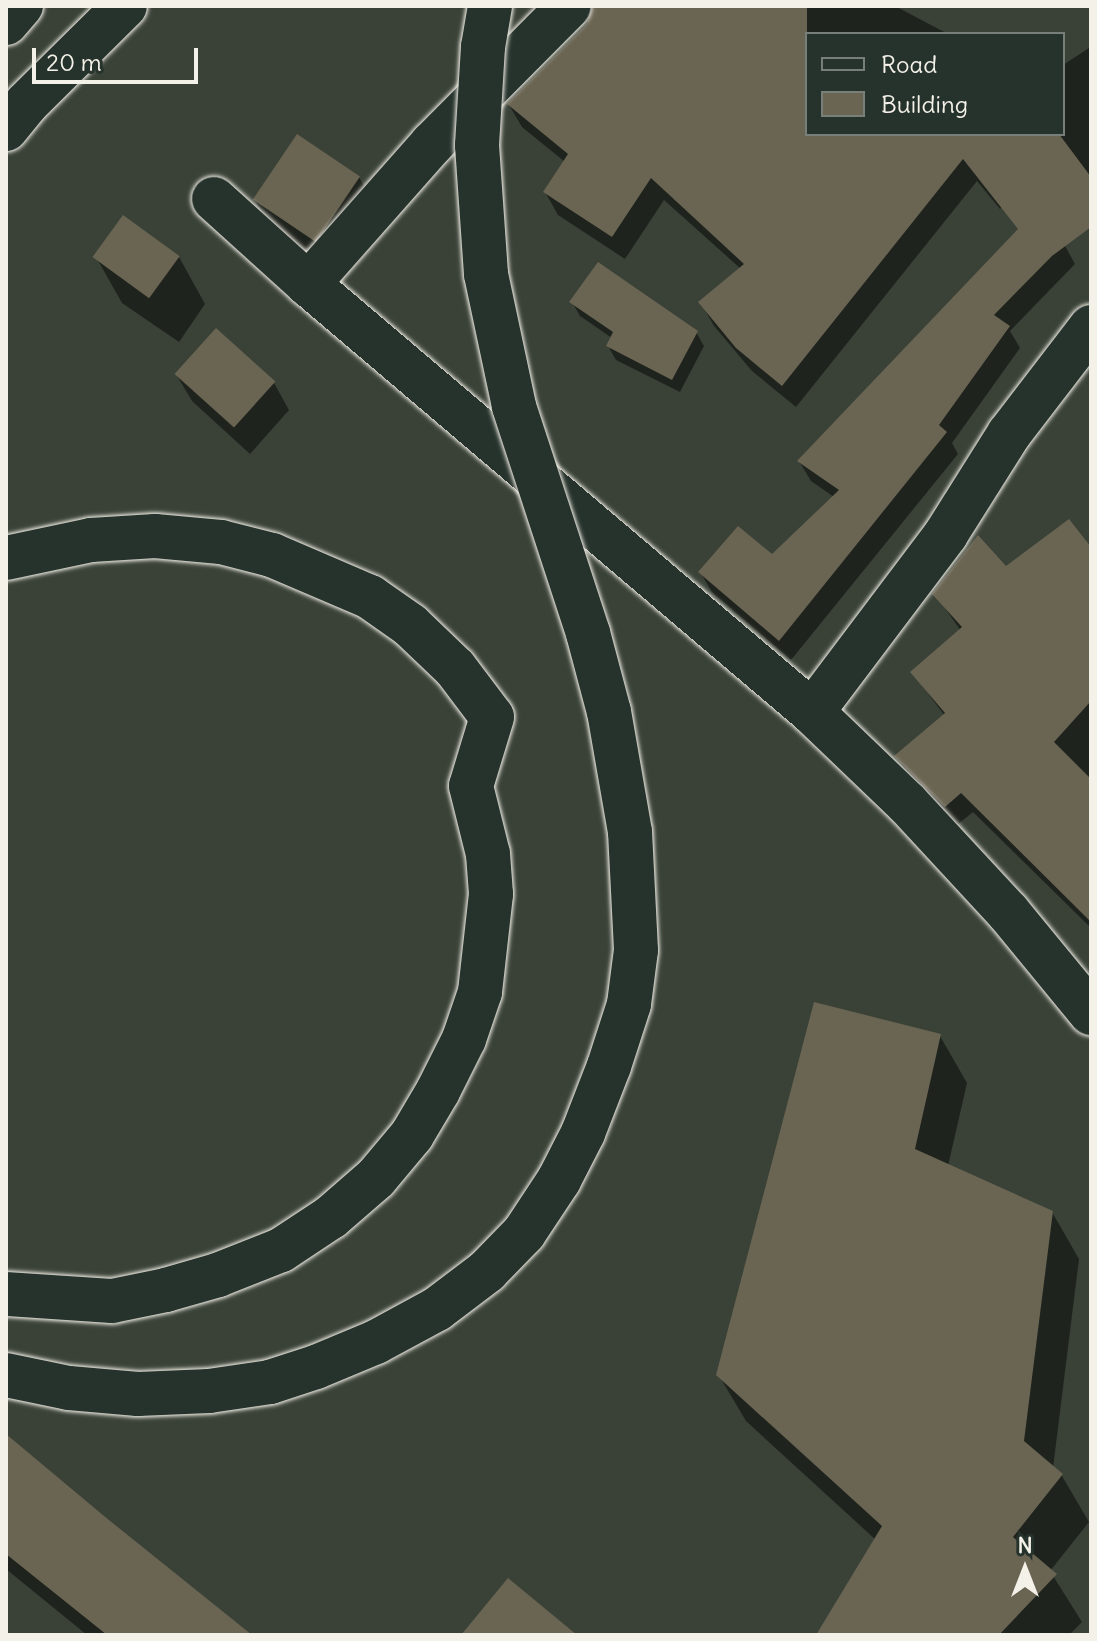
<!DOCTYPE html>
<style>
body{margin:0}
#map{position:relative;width:1097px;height:1641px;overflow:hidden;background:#3a4238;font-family:Delius,sans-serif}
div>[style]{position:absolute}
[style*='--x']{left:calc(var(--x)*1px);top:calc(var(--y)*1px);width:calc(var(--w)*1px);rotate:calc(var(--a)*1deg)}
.shadow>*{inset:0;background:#0007}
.building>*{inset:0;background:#6a6452;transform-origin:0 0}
.roads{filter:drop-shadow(0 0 2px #f4f1e8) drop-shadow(0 0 2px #f4f1e8)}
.minor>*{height:44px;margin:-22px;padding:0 22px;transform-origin:22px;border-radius:22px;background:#26332d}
.highway>*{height:44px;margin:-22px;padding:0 22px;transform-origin:22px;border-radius:22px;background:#26332d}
.bridges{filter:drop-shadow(0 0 2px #f4f1e8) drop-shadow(0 0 2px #f4f1e8)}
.highway-bridge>*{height:44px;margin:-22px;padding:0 22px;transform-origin:22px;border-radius:22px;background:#26332d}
span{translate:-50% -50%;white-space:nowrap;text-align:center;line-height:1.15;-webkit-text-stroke:7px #26332d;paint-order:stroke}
.frame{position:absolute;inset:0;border:8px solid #f4f1e8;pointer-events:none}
.legend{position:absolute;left:805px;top:32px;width:260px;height:104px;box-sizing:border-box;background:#26332d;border:2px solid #787f78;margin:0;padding:10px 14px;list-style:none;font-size:24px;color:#f4f1e8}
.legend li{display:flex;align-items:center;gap:16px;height:40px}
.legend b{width:40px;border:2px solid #787f78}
.north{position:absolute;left:985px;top:1529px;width:80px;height:80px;-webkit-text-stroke:6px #26332d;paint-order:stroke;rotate:0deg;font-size:22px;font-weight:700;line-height:32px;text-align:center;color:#f4f1e8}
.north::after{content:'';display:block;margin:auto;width:28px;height:36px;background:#f4f1e8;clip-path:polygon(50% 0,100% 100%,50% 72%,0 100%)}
.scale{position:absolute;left:32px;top:48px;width:166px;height:36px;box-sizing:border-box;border:4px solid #f4f1e8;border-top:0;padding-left:10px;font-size:24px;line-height:28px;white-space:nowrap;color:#f4f1e8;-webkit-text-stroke:6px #26332d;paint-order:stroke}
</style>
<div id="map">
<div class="shadow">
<i style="clip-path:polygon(606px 6px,895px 6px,948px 34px,807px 34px,807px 134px,1063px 134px,1063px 65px,1089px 48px,1091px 193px,1040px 157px,1000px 209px,977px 181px,796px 407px,752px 371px,714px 326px,701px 303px,741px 269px,664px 200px,625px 259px,558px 215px,545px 192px,565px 162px,522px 127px,509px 105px)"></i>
<i style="clip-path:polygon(359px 177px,374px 205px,328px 268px,271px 228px,255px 200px)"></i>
<i style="clip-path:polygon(1064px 244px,1075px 264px,1010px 331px,1020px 348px,952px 443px,958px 454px,791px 660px,712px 592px,700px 572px,772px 557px,834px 497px,811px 481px,799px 461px)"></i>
<i style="clip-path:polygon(96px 257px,179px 257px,205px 304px,179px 342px,122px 303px)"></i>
<i style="clip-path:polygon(572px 302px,696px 332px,704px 346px,680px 392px,616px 360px,608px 346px,612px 338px,580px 316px)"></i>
<i style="clip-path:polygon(176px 374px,274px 383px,289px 410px,250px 454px,192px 401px)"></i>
<i style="clip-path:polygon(1091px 550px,1091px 928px,973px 812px,957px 825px,908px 776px,897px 757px,945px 716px,912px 672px,961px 631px,935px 594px,1006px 568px)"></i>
<i style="clip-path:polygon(940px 1036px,967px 1083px,948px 1166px,1052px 1212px,1079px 1259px,1053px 1468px,1062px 1476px,1089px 1522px,1050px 1571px,1082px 1622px,1069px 1635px,832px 1635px,876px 1540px,746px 1421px,718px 1374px)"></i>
<i style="clip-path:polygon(6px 1437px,249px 1635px,87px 1635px,6px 1569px)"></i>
</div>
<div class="building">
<i style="clip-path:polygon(593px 6px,807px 6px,807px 134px,1059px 134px,1091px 177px,1091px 227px,1052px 256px,994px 315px,1010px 326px,939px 425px,947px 432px,779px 641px,698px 572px,738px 526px,772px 554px,839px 490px,797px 461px,1018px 229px,963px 159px,782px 386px,736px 348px,698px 302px,744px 264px,651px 178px,612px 237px,543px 192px,568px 154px,507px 104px,587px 24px)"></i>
<i style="left:297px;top:134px;width:76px;height:79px;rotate:34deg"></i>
<i style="left:123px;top:215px;width:70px;height:52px;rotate:36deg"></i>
<i style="clip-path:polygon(598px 262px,698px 331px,672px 380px,606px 346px,613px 332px,569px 302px)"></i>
<i style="left:216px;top:328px;width:80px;height:62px;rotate:42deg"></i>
<i style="clip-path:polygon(1069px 519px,1091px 547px,1091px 701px,1054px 742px,1091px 779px,1091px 922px,961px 793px,945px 807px,894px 756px,945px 713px,910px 672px,962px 627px,932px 594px,978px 535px,1006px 566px)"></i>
<i style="clip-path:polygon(814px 1002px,941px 1034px,915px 1149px,1053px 1211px,1024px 1441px,1063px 1474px,1013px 1537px,1057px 1574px,999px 1635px,816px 1635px,882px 1526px,716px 1375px)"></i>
<i style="clip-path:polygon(6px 1434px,104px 1516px,252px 1635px,107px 1635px,6px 1554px)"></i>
<i style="clip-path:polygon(508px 1578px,577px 1635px,461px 1635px)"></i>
</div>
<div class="roads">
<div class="minor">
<i style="--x:214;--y:199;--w:127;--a:42.1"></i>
<i style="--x:308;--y:284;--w:661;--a:40.34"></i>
<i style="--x:812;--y:712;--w:132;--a:43.8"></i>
<i style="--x:907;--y:803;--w:149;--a:47.2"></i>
<i style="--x:1008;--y:912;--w:131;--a:50.6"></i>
<i style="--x:308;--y:284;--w:187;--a:-48.5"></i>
<i style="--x:432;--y:144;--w:194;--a:-45.2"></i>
<i style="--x:812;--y:712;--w:223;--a:-53"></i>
<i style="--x:946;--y:534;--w:118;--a:-57.8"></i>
<i style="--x:1009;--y:434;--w:135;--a:-52.5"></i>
</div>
<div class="highway">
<i style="--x:6;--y:23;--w:23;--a:-49"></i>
<i style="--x:6;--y:129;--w:32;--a:-51"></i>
<i style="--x:26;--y:104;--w:139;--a:-44.7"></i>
<i style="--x:6;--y:558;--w:87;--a:-12"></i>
<i style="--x:91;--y:540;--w:64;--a:-3.6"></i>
<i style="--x:155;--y:536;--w:66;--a:5.2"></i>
<i style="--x:221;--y:542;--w:53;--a:14.3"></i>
<i style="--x:272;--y:555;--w:107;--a:23.2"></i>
<i style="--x:370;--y:597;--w:49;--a:35"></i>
<i style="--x:410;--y:625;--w:62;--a:43.7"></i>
<i style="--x:455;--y:668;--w:61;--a:52.9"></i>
<i style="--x:492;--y:717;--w:72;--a:106.9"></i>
<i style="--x:471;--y:786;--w:70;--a:76"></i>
<i style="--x:488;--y:854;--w:40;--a:85.7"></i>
<i style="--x:491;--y:894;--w:99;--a:96.4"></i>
<i style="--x:480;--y:992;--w:50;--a:108.8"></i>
<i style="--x:464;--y:1039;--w:58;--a:116.6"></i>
<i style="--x:438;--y:1091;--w:51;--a:120.6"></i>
<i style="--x:412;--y:1135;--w:56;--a:129.9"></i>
<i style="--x:376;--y:1178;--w:60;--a:139.1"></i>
<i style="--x:331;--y:1217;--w:60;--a:146.6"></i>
<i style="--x:281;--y:1250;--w:68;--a:158.4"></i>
<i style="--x:218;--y:1275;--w:54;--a:163.9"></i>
<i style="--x:166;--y:1290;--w:55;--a:168.5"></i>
<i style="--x:112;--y:1301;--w:106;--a:-176.2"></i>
</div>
</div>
<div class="bridges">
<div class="highway-bridge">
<i style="--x:6;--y:1375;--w:64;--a:11.7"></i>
<i style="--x:69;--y:1388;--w:69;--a:5"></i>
<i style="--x:138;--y:1394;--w:71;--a:-2.4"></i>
<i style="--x:209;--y:1391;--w:62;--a:-8.4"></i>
<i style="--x:270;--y:1382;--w:48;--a:-18.1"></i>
<i style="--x:316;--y:1367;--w:65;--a:-22.6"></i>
<i style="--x:376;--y:1342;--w:69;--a:-28.4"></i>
<i style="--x:437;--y:1309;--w:63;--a:-37.2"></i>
<i style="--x:487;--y:1271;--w:53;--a:-45.8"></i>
<i style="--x:524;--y:1233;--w:64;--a:-56.6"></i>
<i style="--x:559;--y:1180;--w:53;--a:-62.9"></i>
<i style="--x:583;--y:1133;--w:72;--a:-68.8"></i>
<i style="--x:609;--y:1066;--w:65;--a:-72.1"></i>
<i style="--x:629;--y:1004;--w:54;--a:-82.6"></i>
<i style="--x:636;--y:950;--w:118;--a:-92.9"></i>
<i style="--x:630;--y:832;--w:122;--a:-99.9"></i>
<i style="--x:609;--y:712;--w:82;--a:-104.9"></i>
<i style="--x:588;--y:633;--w:239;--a:-108.1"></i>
<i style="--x:514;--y:406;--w:135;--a:-102"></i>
<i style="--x:486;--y:274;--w:129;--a:-94"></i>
<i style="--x:477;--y:145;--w:98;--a:-86.5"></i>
<i style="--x:483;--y:47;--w:42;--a:-80.3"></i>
</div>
</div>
<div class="frame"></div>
<ul class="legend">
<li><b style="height:10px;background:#26332d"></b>Road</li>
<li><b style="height:22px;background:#6a6452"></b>Building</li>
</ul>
<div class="north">N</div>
<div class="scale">20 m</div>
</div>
